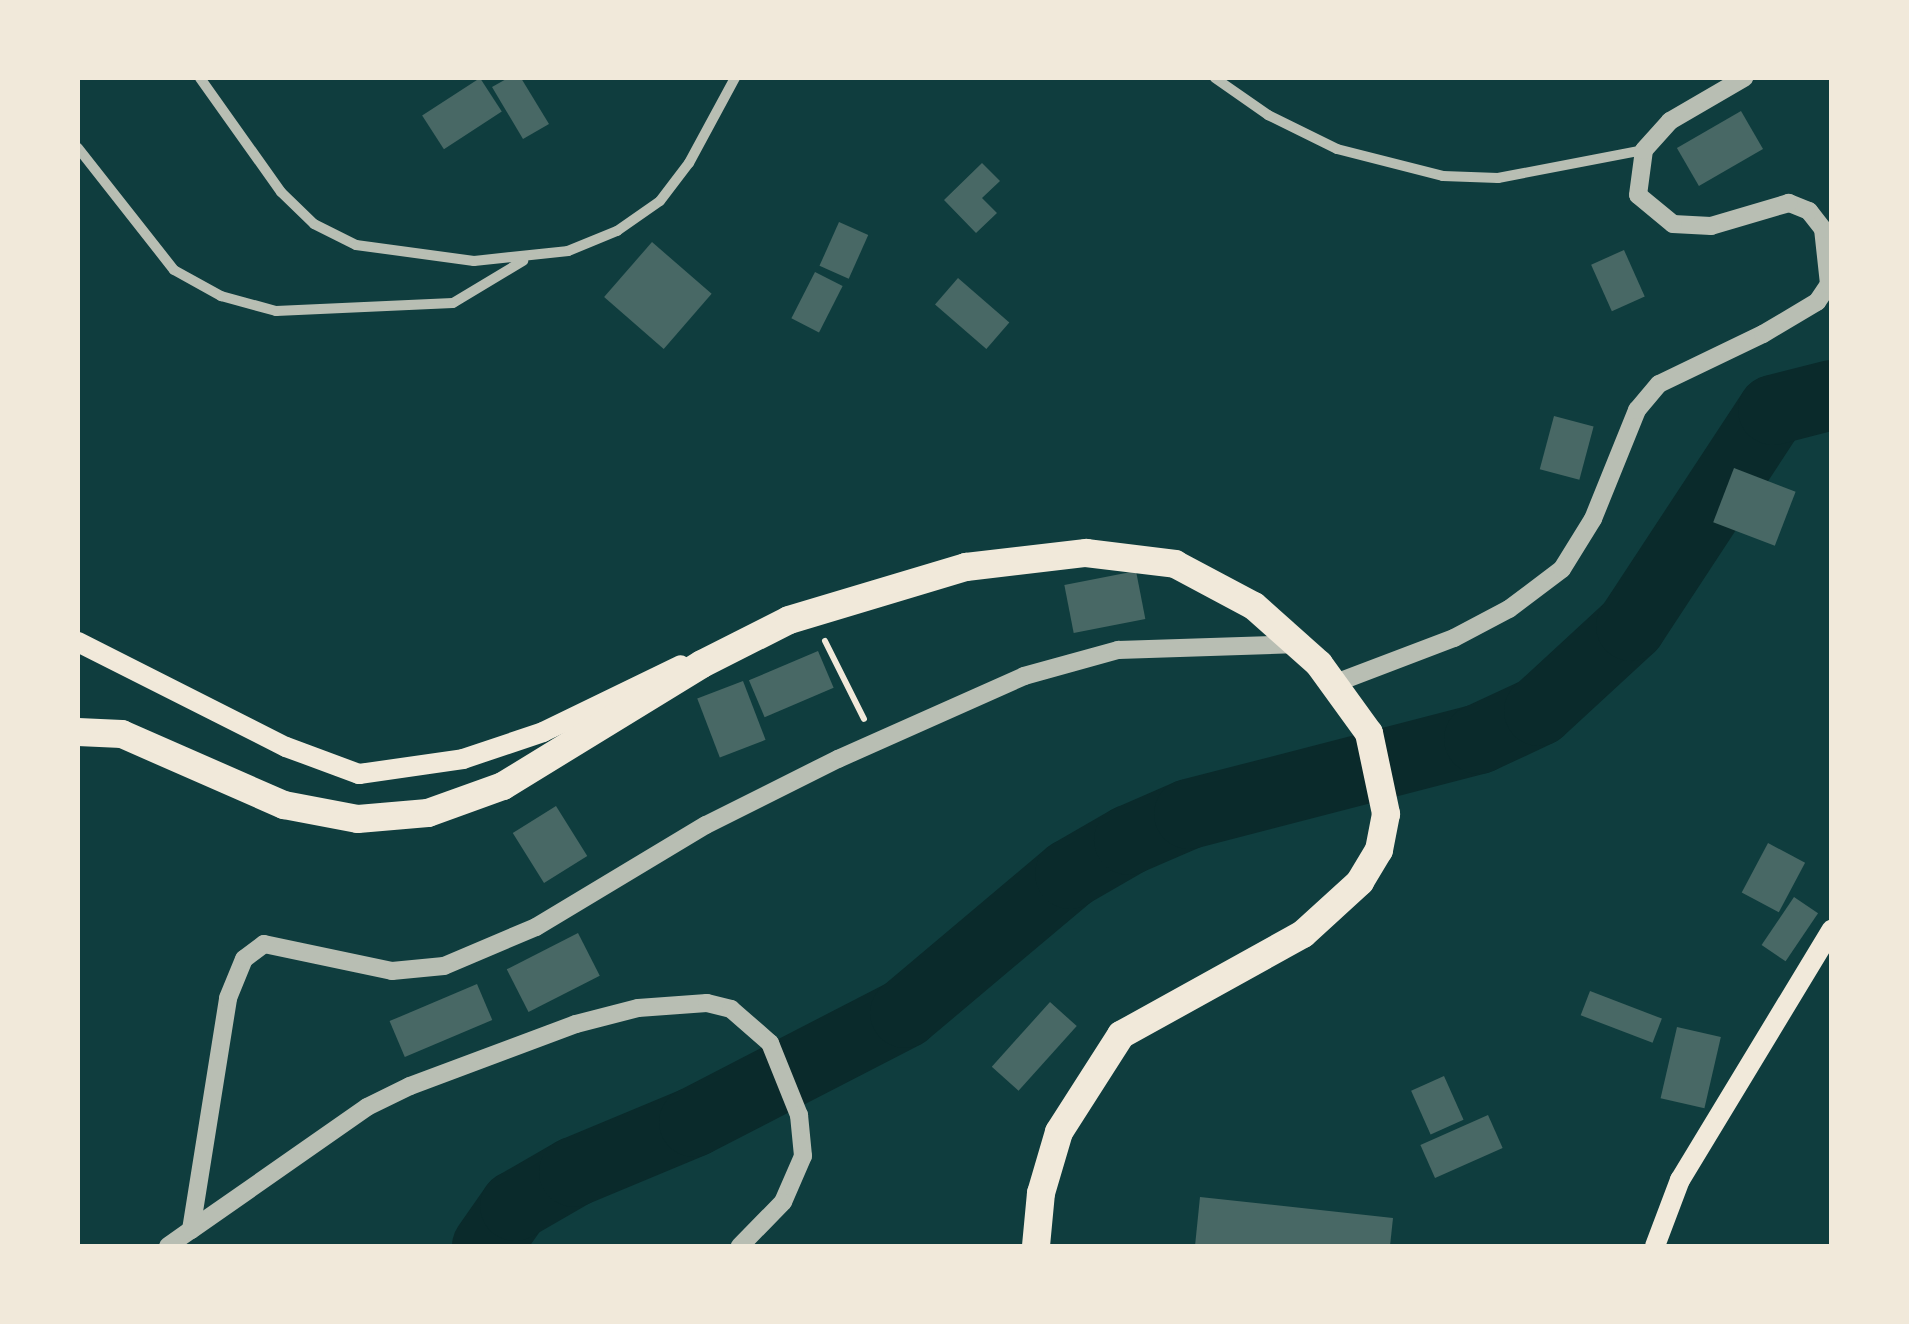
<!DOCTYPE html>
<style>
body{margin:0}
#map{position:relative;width:1909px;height:1324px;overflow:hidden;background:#0f3d3e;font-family:"Space Grotesk",sans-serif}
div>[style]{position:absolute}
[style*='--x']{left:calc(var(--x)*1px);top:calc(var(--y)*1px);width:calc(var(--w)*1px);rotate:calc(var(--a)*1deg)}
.river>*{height:70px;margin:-35px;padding:0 35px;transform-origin:35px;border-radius:35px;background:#0a2a2b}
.building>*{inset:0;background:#486865;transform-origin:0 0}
.path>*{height:6px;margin:-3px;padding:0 3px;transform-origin:3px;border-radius:3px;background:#f1e9da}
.minor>*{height:10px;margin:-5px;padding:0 5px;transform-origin:5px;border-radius:5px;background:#b8beb3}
.tertiary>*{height:18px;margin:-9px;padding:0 9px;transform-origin:9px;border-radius:9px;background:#b8beb3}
.secondary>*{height:20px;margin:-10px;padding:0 10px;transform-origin:10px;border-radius:10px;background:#f1e9da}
.trunk>*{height:28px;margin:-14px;padding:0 14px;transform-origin:14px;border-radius:14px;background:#f1e9da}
span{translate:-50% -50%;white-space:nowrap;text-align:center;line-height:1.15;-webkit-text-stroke:8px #f1e9da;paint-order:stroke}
.frame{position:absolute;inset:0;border:80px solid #f1e9da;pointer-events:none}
</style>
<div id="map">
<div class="river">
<i style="--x:487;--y:1246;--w:49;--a:-55"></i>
<i style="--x:515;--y:1206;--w:68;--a:-30"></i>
<i style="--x:574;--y:1172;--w:130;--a:-22.6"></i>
<i style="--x:694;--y:1122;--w:237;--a:-27.3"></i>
<i style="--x:905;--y:1013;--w:216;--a:-40.1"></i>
<i style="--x:1070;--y:874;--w:68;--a:-30"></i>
<i style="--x:1129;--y:840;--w:65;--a:-23.4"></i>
<i style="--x:1189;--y:814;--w:300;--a:-14.5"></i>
<i style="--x:1479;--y:739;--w:66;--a:-25"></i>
<i style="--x:1539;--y:711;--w:125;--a:-42.7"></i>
<i style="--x:1631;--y:626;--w:258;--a:-56.7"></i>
<i style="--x:1773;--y:410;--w:61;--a:-14.3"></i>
</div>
<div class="building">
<i style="left:480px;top:78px;width:40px;height:69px;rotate:57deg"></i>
<i style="clip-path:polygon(508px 78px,521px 78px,549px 124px,523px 139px,492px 87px)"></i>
<i style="left:1741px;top:111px;width:44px;height:74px;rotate:60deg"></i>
<i style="clip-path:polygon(982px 163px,1000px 181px,982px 198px,997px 213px,976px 233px,944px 200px)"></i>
<i style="left:839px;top:222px;width:32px;height:48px;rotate:24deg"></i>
<i style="left:652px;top:242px;width:79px;height:73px;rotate:41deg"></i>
<i style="left:1624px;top:250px;width:51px;height:36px;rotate:66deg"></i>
<i style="left:815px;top:272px;width:31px;height:52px;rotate:27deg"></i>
<i style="left:958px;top:278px;width:68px;height:35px;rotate:41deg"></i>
<i style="left:1554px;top:416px;width:41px;height:55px;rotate:15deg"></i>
<i style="left:1734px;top:468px;width:66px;height:58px;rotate:21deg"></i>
<i style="left:1136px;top:571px;width:49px;height:73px;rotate:79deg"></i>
<i style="left:818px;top:651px;width:40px;height:75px;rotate:67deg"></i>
<i style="left:743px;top:681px;width:63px;height:49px;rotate:69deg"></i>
<i style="left:556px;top:806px;width:59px;height:51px;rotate:58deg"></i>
<i style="left:1768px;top:843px;width:42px;height:56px;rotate:28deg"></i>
<i style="left:1794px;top:897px;width:29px;height:58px;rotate:34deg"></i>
<i style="left:578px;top:933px;width:48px;height:80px;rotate:63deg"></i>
<i style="left:477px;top:984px;width:39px;height:95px;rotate:67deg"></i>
<i style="left:1590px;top:991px;width:77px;height:26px;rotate:21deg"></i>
<i style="left:1050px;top:1002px;width:36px;height:87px;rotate:42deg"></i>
<i style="left:1677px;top:1027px;width:45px;height:73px;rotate:13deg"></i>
<i style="left:1444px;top:1076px;width:48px;height:36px;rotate:66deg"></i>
<i style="left:1488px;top:1115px;width:36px;height:74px;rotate:66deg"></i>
<i style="clip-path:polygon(1200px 1197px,1393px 1218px,1390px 1246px,1195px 1246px)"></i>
</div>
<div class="path">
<i style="--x:825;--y:641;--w:87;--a:63.4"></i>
</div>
<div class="minor">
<i style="--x:200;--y:78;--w:140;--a:54.6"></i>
<i style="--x:281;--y:192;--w:46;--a:44.1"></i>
<i style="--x:314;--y:224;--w:47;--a:26.6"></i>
<i style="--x:356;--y:245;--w:119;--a:7.7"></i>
<i style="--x:474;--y:261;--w:95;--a:-6.1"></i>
<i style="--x:568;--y:251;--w:53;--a:-22.2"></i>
<i style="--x:617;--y:231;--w:52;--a:-34.9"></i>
<i style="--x:660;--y:201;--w:48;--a:-52.7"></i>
<i style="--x:689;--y:163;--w:97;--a:-61.6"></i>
<i style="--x:1215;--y:78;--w:65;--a:34.9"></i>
<i style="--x:1268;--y:115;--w:77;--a:26.2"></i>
<i style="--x:1337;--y:149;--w:109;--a:14.3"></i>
<i style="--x:1443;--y:176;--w:55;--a:2.1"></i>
<i style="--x:1498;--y:178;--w:149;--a:-10.9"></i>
<i style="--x:78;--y:148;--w:155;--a:51.8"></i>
<i style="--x:174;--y:270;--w:54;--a:29"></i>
<i style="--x:221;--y:296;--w:57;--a:15.3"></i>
<i style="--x:276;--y:311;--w:177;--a:-2.6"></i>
<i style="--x:453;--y:303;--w:82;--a:-31"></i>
</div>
<div class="tertiary">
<i style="--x:1333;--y:684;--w:129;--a:-20.8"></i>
<i style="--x:1454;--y:638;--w:62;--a:-27.8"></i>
<i style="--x:1509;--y:609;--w:66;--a:-37"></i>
<i style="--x:1562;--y:569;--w:59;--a:-58.2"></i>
<i style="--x:1593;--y:519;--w:118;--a:-68"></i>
<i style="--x:1637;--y:410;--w:34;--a:-50"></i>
<i style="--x:1659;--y:384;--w:115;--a:-25.7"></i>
<i style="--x:1763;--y:334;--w:63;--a:-30.7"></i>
<i style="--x:1817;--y:302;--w:22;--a:-56"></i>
<i style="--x:1829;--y:284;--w:55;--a:-96.2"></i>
<i style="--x:1823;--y:229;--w:23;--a:-128"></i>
<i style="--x:1809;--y:211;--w:22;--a:-158"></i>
<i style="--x:1789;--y:203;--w:81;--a:163.6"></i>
<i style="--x:1711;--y:226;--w:38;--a:-177"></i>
<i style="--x:1673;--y:224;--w:45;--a:-140.4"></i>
<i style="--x:1638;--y:195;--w:45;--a:-82.4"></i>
<i style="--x:1644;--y:150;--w:39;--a:-48"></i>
<i style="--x:1670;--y:121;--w:86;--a:-30.2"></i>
<i style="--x:191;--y:1230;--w:215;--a:-34.9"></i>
<i style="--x:367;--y:1107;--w:48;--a:-26"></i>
<i style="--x:410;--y:1086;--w:177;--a:-20.5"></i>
<i style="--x:576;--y:1024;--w:64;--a:-14.5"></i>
<i style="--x:638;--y:1008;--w:69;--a:-4.1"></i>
<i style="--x:707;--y:1003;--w:25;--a:14"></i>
<i style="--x:731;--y:1009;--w:52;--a:41.1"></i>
<i style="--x:770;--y:1043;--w:78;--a:68.1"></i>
<i style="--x:799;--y:1115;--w:41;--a:84.4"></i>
<i style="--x:803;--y:1156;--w:50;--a:113.5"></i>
<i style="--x:783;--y:1202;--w:62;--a:134.3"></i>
<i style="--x:168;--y:1246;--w:28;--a:-35"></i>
<i style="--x:191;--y:1230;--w:235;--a:-80.9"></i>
<i style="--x:228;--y:998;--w:42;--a:-67.7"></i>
<i style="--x:244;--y:959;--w:25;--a:-37"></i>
<i style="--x:264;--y:944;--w:131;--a:11.9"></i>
<i style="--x:392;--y:971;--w:52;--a:-5.5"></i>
<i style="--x:444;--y:966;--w:100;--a:-23"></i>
<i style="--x:536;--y:927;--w:198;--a:-31"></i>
<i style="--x:706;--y:825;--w:148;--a:-26.6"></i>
<i style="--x:838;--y:759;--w:204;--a:-24"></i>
<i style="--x:1024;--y:676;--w:98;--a:-15.5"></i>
<i style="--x:1118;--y:650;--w:181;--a:-1.9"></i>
</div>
<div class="secondary">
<i style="--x:78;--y:642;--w:233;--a:26.8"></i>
<i style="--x:286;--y:747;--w:78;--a:20.3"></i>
<i style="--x:359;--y:774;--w:105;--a:-8.2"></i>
<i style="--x:463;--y:759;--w:84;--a:-18.6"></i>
<i style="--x:543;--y:732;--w:153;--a:-25.9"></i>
<i style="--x:1655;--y:1246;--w:71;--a:-69.3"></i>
<i style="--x:1680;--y:1180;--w:293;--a:-58.8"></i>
</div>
<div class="trunk">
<i style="--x:78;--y:732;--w:44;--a:2.6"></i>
<i style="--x:122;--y:734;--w:177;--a:23.7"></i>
<i style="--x:284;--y:805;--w:75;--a:10.7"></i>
<i style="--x:358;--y:819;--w:70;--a:-4.9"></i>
<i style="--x:428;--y:813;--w:80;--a:-19.8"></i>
<i style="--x:503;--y:786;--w:233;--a:-31.5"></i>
<i style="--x:702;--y:664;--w:97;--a:-26.8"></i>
<i style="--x:789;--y:620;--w:185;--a:-16.7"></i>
<i style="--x:966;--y:567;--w:121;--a:-6.7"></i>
<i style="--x:1086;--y:553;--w:90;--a:7"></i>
<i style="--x:1175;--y:564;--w:89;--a:28"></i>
<i style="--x:1254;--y:606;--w:87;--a:41.7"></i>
<i style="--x:1319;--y:664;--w:85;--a:54.1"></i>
<i style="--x:1369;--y:733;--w:83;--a:78.1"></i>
<i style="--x:1386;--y:814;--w:37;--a:101"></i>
<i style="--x:1379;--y:850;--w:37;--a:121"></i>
<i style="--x:1360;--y:882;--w:77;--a:137.6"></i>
<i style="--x:1303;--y:934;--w:208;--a:151"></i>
<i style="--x:1121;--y:1035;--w:115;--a:122.6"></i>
<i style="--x:1059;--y:1132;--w:64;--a:106.4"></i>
<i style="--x:1041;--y:1193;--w:53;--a:95.4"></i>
</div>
<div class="frame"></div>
</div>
